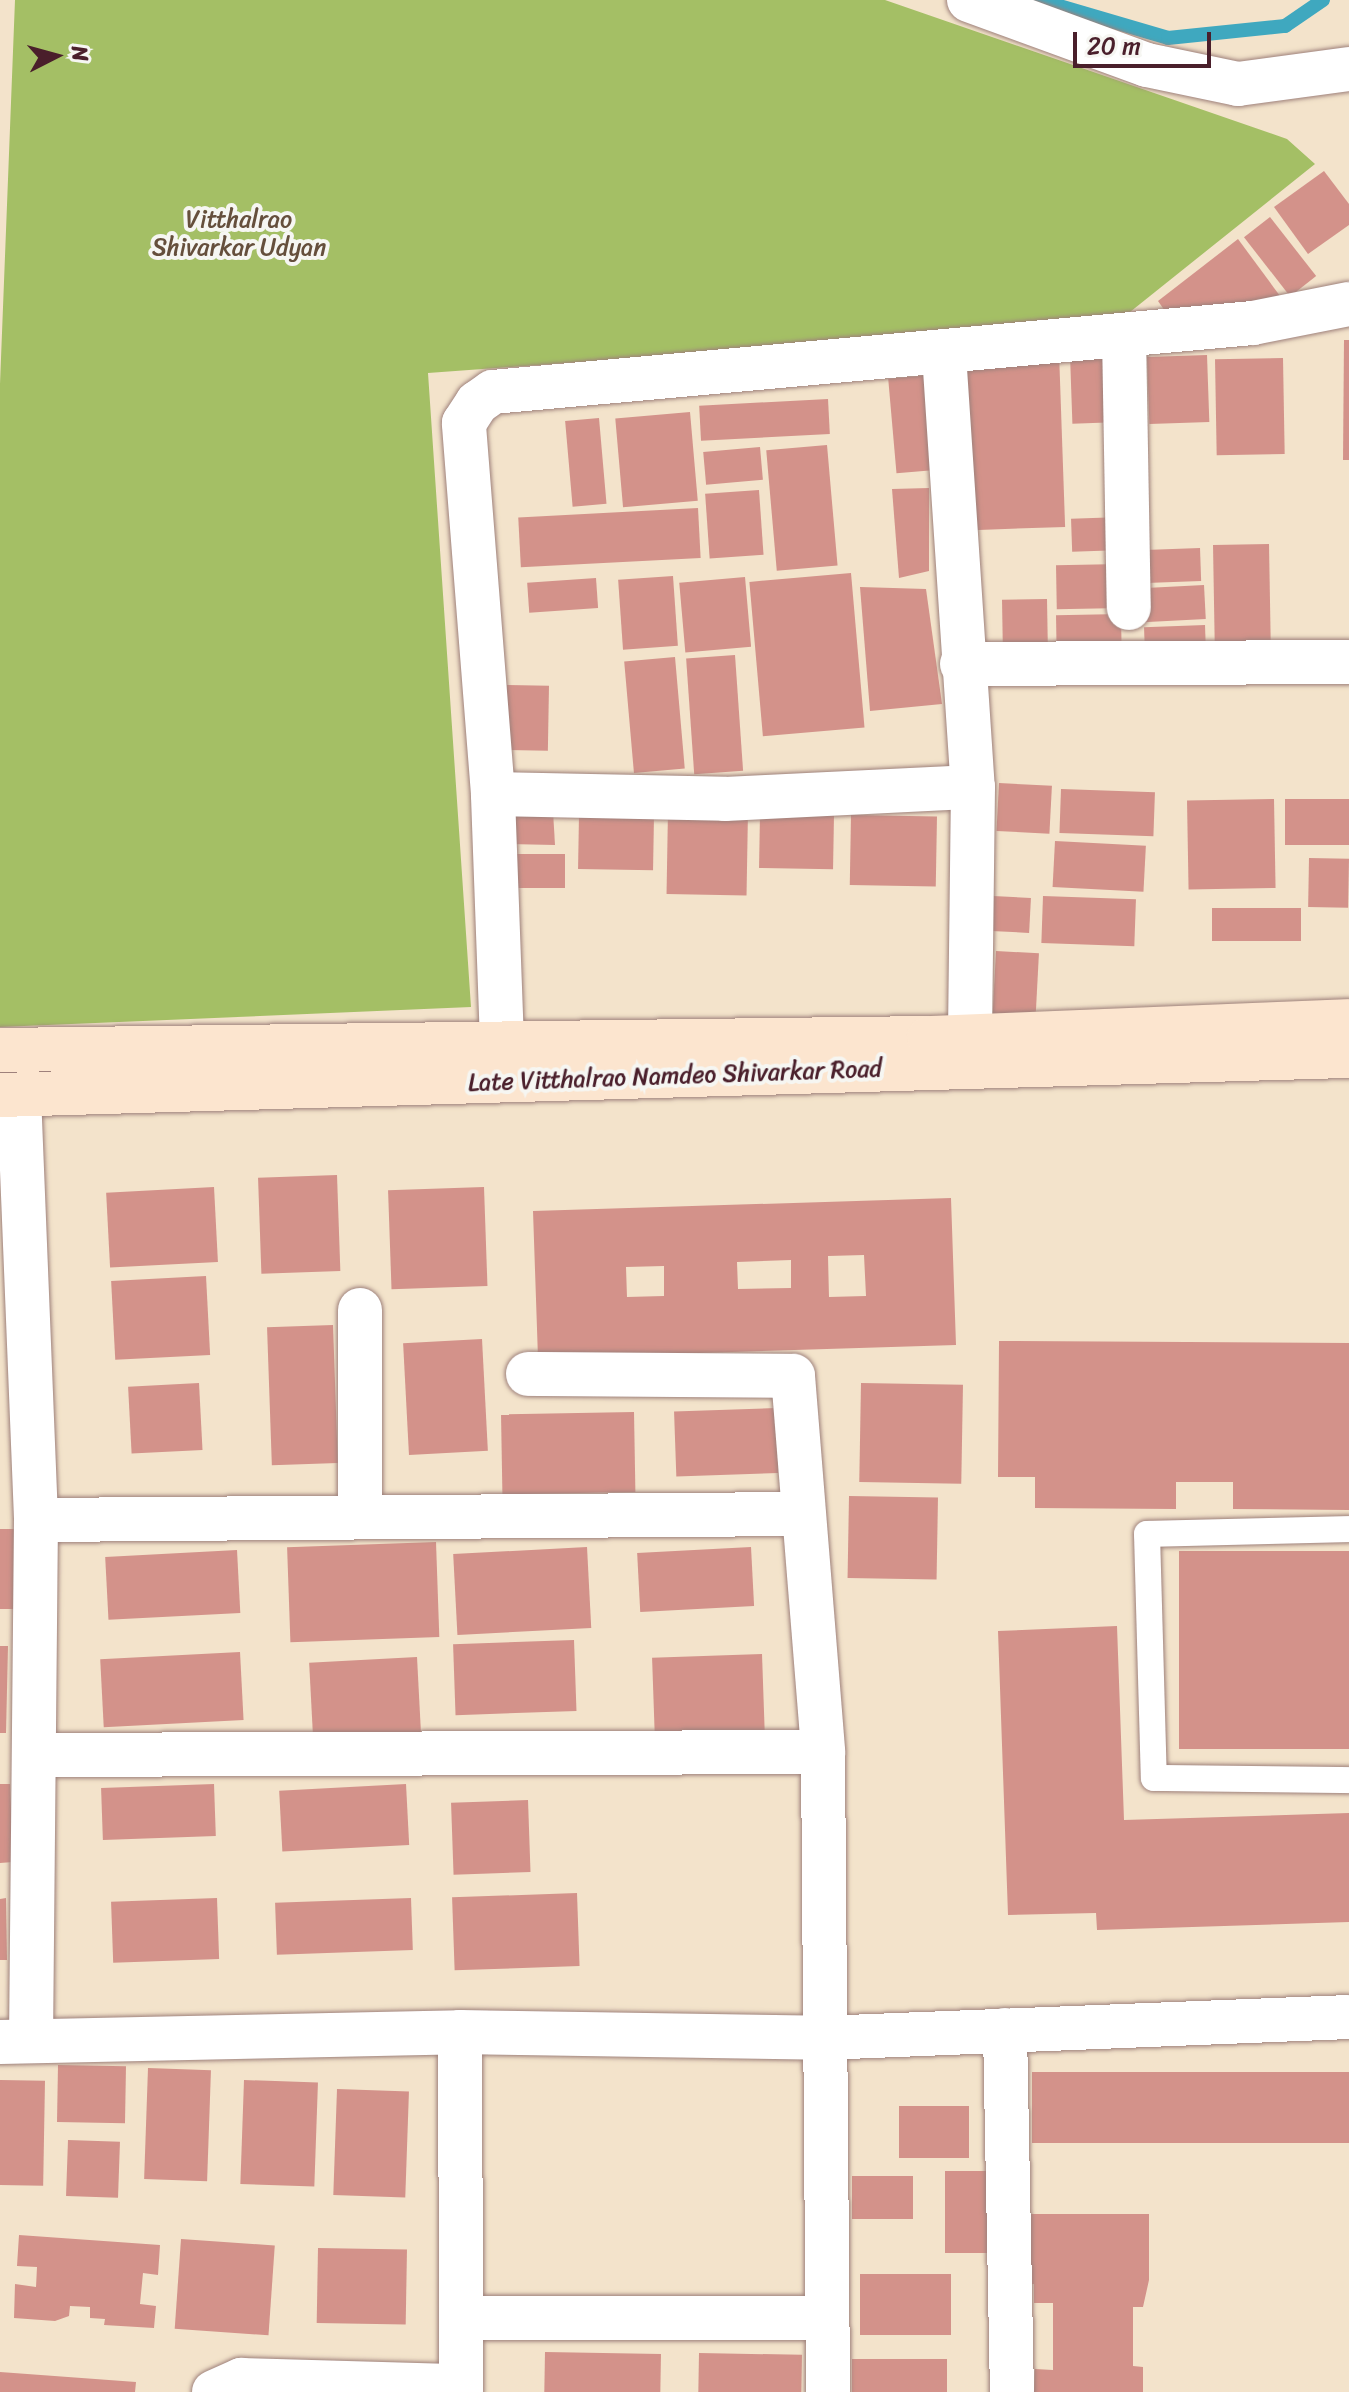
<!DOCTYPE html>
<style>
body{margin:0}
#map{position:relative;width:1349px;height:2392px;overflow:hidden;background:#f3e3cb;font-family:Sriracha,sans-serif}
div>[style]{position:absolute}
[style*='--x']{left:calc(var(--x)*1px);top:calc(var(--y)*1px);width:calc(var(--w)*1px);rotate:calc(var(--a)*1deg)}
.green>*{inset:0;background:#a4bf65}
.stream>*{height:14px;margin:-7px;padding:0 7px;transform-origin:7px;border-radius:7px;background:#3fa8bf}
.building>*{inset:0;background:#d3928a;transform-origin:0 0}
.roads{filter:drop-shadow(0 0 2px #9e817b) drop-shadow(0 0 2px #9e817b)}
.service>*{height:26px;margin:-13px;padding:0 13px;transform-origin:13px;border-radius:13px;background:#fff}
.minor>*{height:44px;margin:-22px;padding:0 22px;transform-origin:22px;border-radius:22px;background:#fff}
.secondary>*{height:44px;margin:-22px;padding:0 22px;transform-origin:22px;border-radius:22px;background:#fce5cf}
span{translate:-50% -50%;white-space:nowrap;text-align:center;line-height:1.15;-webkit-text-stroke:8px #f6f6f2;paint-order:stroke}
.park-label{font-size:24px;color:#654f3c}
.street-label{font-size:24px;color:#4a1f2b}
.north{position:absolute;left:16px;top:16px;width:80px;height:80px;-webkit-text-stroke:6px #f6f6f2;paint-order:stroke;rotate:84deg;font-size:22px;font-weight:700;line-height:32px;text-align:center;color:#4a1f2b}
.north::after{content:'';display:block;margin:auto;width:28px;height:36px;background:#4a1f2b;clip-path:polygon(50% 0,100% 100%,50% 72%,0 100%)}
.scale{position:absolute;left:1073px;top:32px;width:138px;height:36px;box-sizing:border-box;border:4px solid #4a1f2b;border-top:0;padding-left:10px;font-size:24px;line-height:28px;white-space:nowrap;color:#4a1f2b;-webkit-text-stroke:6px #f6f6f2;paint-order:stroke}
</style>
<div id="map">
<div class="green">
<i style="clip-path:polygon(15px 0,885px 0,1287px 139px,1315px 164px,1120px 320px,1105px 324px,428px 373px,471px 1007px,0 1027px,0 384px)"></i>
</div>
<div class="stream">
<i style="--x:1039;--y:0;--w:134;--a:16.4"></i>
<i style="--x:1168;--y:38;--w:118;--a:-5.9"></i>
<i style="--x:1285;--y:26;--w:46;--a:-34.4"></i>
</div>
<div class="building">
<i style="clip-path:polygon(1324px 171px,1349px 204px,1349px 225px,1308px 254px,1274px 207px)"></i>
<i style="left:1270px;top:217px;width:75px;height:33px;rotate:52deg"></i>
<i style="clip-path:polygon(1238px 239px,1283px 300px,1174px 324px,1158px 301px)"></i>
<i style="clip-path:polygon(1344px 340px,1349px 340px,1349px 460px,1343px 460px)"></i>
<i style="left:1059px;top:352px;width:175px;height:93px;rotate:88deg"></i>
<i style="left:1118px;top:354px;width:68px;height:48px;rotate:88deg"></i>
<i style="left:1207px;top:355px;width:67px;height:60px;rotate:88deg"></i>
<i style="left:1283px;top:358px;width:96px;height:68px;rotate:89deg"></i>
<i style="left:942px;top:374px;width:95px;height:54px;rotate:85deg"></i>
<i style="left:828px;top:399px;width:35px;height:129px;rotate:87deg"></i>
<i style="left:690px;top:412px;width:89px;height:75px;rotate:85deg"></i>
<i style="left:599px;top:418px;width:86px;height:34px;rotate:85deg"></i>
<i style="left:827px;top:445px;width:121px;height:61px;rotate:85deg"></i>
<i style="left:760px;top:447px;width:33px;height:57px;rotate:85deg"></i>
<i style="clip-path:polygon(929px 488px,929px 571px,899px 578px,892px 489px)"></i>
<i style="left:759px;top:490px;width:65px;height:54px;rotate:86deg"></i>
<i style="left:698px;top:508px;width:50px;height:180px;rotate:87deg"></i>
<i style="left:1122px;top:517px;width:33px;height:51px;rotate:88deg"></i>
<i style="left:1269px;top:544px;width:101px;height:56px;rotate:89deg"></i>
<i style="left:1200px;top:548px;width:33px;height:62px;rotate:88deg"></i>
<i style="left:1121px;top:564px;width:44px;height:65px;rotate:89deg"></i>
<i style="left:851px;top:573px;width:155px;height:102px;rotate:85deg"></i>
<i style="left:673px;top:576px;width:70px;height:55px;rotate:86deg"></i>
<i style="left:745px;top:577px;width:70px;height:66px;rotate:85deg"></i>
<i style="left:596px;top:578px;width:30px;height:69px;rotate:86deg"></i>
<i style="left:1204px;top:585px;width:34px;height:63px;rotate:87deg"></i>
<i style="clip-path:polygon(860px 587px,926px 589px,942px 704px,870px 711px)"></i>
<i style="left:1047px;top:599px;width:45px;height:45px;rotate:89deg"></i>
<i style="left:1121px;top:614px;width:46px;height:65px;rotate:89deg"></i>
<i style="left:1205px;top:625px;width:32px;height:61px;rotate:88deg"></i>
<i style="left:735px;top:655px;width:116px;height:49px;rotate:86deg"></i>
<i style="left:675px;top:657px;width:112px;height:51px;rotate:85deg"></i>
<i style="left:507px;top:685px;width:42px;height:65px;rotate:1deg"></i>
<i style="left:999px;top:783px;width:53px;height:48px;rotate:3deg"></i>
<i style="left:1061px;top:789px;width:94px;height:44px;rotate:2deg"></i>
<i style="left:1274px;top:799px;width:89px;height:87px;rotate:89deg"></i>
<i style="left:1349px;top:799px;width:46px;height:64px;rotate:90deg"></i>
<i style="left:668px;top:810px;width:80px;height:84px;rotate:1deg"></i>
<i style="clip-path:polygon(516px 811px,553px 811px,555px 845px,504px 844px)"></i>
<i style="left:760px;top:814px;width:74px;height:54px;rotate:1deg"></i>
<i style="left:579px;top:815px;width:75px;height:54px;rotate:1deg"></i>
<i style="left:851px;top:815px;width:86px;height:70px;rotate:1deg"></i>
<i style="left:1055px;top:841px;width:91px;height:46px;rotate:3deg"></i>
<i style="left:510px;top:854px;width:55px;height:34px"></i>
<i style="left:1309px;top:858px;width:40px;height:49px;rotate:1deg"></i>
<i style="left:993px;top:896px;width:38px;height:35px;rotate:3deg"></i>
<i style="left:1043px;top:896px;width:93px;height:47px;rotate:2deg"></i>
<i style="left:1301px;top:908px;width:33px;height:89px;rotate:90deg"></i>
<i style="left:996px;top:951px;width:43px;height:64px;rotate:3deg"></i>
<i style="left:337px;top:1175px;width:96px;height:79px;rotate:88deg"></i>
<i style="left:214px;top:1187px;width:75px;height:108px;rotate:87deg"></i>
<i style="left:484px;top:1187px;width:99px;height:96px;rotate:88deg"></i>
<i style="clip-path:polygon(evenodd,951px 1198px,956px 1345px,538px 1358px,533px 1211px,951px 1198px,864px 1255px,866px 1296px,829px 1297px,828px 1256px,864px 1255px,951px 1198px,791px 1260px,791px 1288px,738px 1289px,737px 1262px,791px 1260px,951px 1198px,664px 1266px,664px 1296px,627px 1297px,626px 1267px,664px 1266px)"></i>
<i style="left:206px;top:1276px;width:79px;height:95px;rotate:87deg"></i>
<i style="left:333px;top:1325px;width:138px;height:66px;rotate:88deg"></i>
<i style="left:482px;top:1339px;width:112px;height:79px;rotate:87deg"></i>
<i style="clip-path:polygon(999px 1341px,1349px 1343px,1349px 1510px,1233px 1509px,1233px 1482px,1176px 1482px,1176px 1509px,1035px 1508px,1035px 1477px,998px 1477px)"></i>
<i style="left:199px;top:1383px;width:67px;height:71px;rotate:87deg"></i>
<i style="left:861px;top:1383px;width:102px;height:99px;rotate:1deg"></i>
<i style="left:776px;top:1408px;width:65px;height:102px;rotate:88deg"></i>
<i style="left:634px;top:1412px;width:80px;height:133px;rotate:89deg"></i>
<i style="left:849px;top:1496px;width:89px;height:82px;rotate:1deg"></i>
<i style="left:0;top:1529px;width:18px;height:80px"></i>
<i style="left:436px;top:1542px;width:95px;height:149px;rotate:88deg"></i>
<i style="left:587px;top:1547px;width:81px;height:134px;rotate:87deg"></i>
<i style="left:751px;top:1547px;width:59px;height:114px;rotate:87deg"></i>
<i style="left:237px;top:1550px;width:63px;height:132px;rotate:87deg"></i>
<i style="left:1179px;top:1551px;width:170px;height:198px"></i>
<i style="clip-path:polygon(1117px 1626px,1124px 1820px,1349px 1813px,1349px 1922px,1097px 1930px,1096px 1913px,1008px 1915px,998px 1631px)"></i>
<i style="left:574px;top:1640px;width:71px;height:121px;rotate:88deg"></i>
<i style="clip-path:polygon(0 1646px,8px 1646px,6px 1733px,0 1733px)"></i>
<i style="left:240px;top:1652px;width:68px;height:140px;rotate:87deg"></i>
<i style="left:762px;top:1654px;width:80px;height:110px;rotate:88deg"></i>
<i style="left:417px;top:1657px;width:75px;height:108px;rotate:87deg"></i>
<i style="clip-path:polygon(0 1784px,10px 1784px,13px 1862px,0 1863px)"></i>
<i style="left:214px;top:1784px;width:52px;height:113px;rotate:88deg"></i>
<i style="left:406px;top:1784px;width:61px;height:127px;rotate:87deg"></i>
<i style="left:528px;top:1800px;width:72px;height:77px;rotate:88deg"></i>
<i style="left:577px;top:1893px;width:73px;height:125px;rotate:88deg"></i>
<i style="clip-path:polygon(6px 1898px,7px 1960px,0 1960px,0 1899px)"></i>
<i style="left:217px;top:1898px;width:61px;height:106px;rotate:88deg"></i>
<i style="left:411px;top:1898px;width:52px;height:136px;rotate:88deg"></i>
<i style="left:58px;top:2065px;width:68px;height:57px;rotate:1deg"></i>
<i style="left:148px;top:2068px;width:63px;height:111px;rotate:2deg"></i>
<i style="left:1349px;top:2072px;width:71px;height:317px;rotate:90deg"></i>
<i style="left:0;top:2080px;width:45px;height:105px;rotate:1deg"></i>
<i style="left:244px;top:2080px;width:74px;height:104px;rotate:2deg"></i>
<i style="left:337px;top:2089px;width:72px;height:106px;rotate:2deg"></i>
<i style="left:969px;top:2106px;width:52px;height:70px;rotate:90deg"></i>
<i style="left:68px;top:2140px;width:52px;height:56px;rotate:2deg"></i>
<i style="left:945px;top:2171px;width:44px;height:82px"></i>
<i style="left:852px;top:2176px;width:61px;height:43px"></i>
<i style="clip-path:polygon(1017px 2214px,1149px 2214px,1149px 2280px,1143px 2307px,1133px 2307px,1133px 2366px,1143px 2367px,1143px 2392px,1034px 2392px,1035px 2369px,1053px 2370px,1053px 2303px,1034px 2303px,1034px 2284px,1018px 2285px)"></i>
<i style="clip-path:polygon(19px 2235px,160px 2245px,158px 2275px,143px 2273px,140px 2304px,156px 2306px,154px 2328px,104px 2325px,105px 2319px,90px 2318px,90px 2307px,70px 2306px,69px 2316px,55px 2321px,14px 2318px,15px 2284px,36px 2287px,37px 2267px,17px 2266px)"></i>
<i style="left:181px;top:2239px;width:94px;height:90px;rotate:4deg"></i>
<i style="left:318px;top:2248px;width:89px;height:75px;rotate:1deg"></i>
<i style="left:860px;top:2274px;width:91px;height:61px"></i>
<i style="left:545px;top:2352px;width:116px;height:40px;rotate:1deg"></i>
<i style="left:699px;top:2353px;width:103px;height:39px;rotate:1deg"></i>
<i style="left:852px;top:2359px;width:95px;height:33px"></i>
<i style="clip-path:polygon(0 2372px,136px 2382px,135px 2392px,0 2392px)"></i>
</div>
<div class="roads">
<div class="service">
<i style="--x:1349;--y:1529;--w:202;--a:178.6"></i>
<i style="--x:1147;--y:1534;--w:244;--a:88.4"></i>
<i style="--x:1154;--y:1778;--w:195;--a:0.6"></i>
</div>
<div class="minor">
<i style="--x:969;--y:0;--w:189;--a:20.1"></i>
<i style="--x:1147;--y:65;--w:93;--a:11.8"></i>
<i style="--x:1238;--y:84;--w:112;--a:-7.7"></i>
<i style="--x:1124;--y:335;--w:273;--a:89"></i>
<i style="--x:944;--y:354;--w:434;--a:86.2"></i>
<i style="--x:973;--y:787;--w:249;--a:90.7"></i>
<i style="--x:962;--y:664;--w:387;--a:-0.3"></i>
<i style="--x:493;--y:794;--w:232;--a:1.2"></i>
<i style="--x:725;--y:799;--w:248;--a:-2.8"></i>
<i style="--x:502;--y:1042;--w:248;--a:-92.1"></i>
<i style="--x:493;--y:794;--w:372;--a:-94.5"></i>
<i style="--x:464;--y:423;--w:24;--a:-57"></i>
<i style="--x:477;--y:403;--w:19;--a:-35"></i>
<i style="--x:493;--y:392;--w:763;--a:-5.19"></i>
<i style="--x:1253;--y:323;--w:98;--a:-11.2"></i>
<i style="--x:19;--y:1095;--w:425;--a:87.7"></i>
<i style="--x:36;--y:1520;--w:521;--a:90.55"></i>
<i style="--x:360;--y:1310;--w:207;--a:90"></i>
<i style="--x:528;--y:1374;--w:265;--a:0.4"></i>
<i style="--x:793;--y:1376;--w:377;--a:85.4"></i>
<i style="--x:823;--y:1752;--w:640;--a:89.55"></i>
<i style="--x:36;--y:1520;--w:766;--a:-0.45"></i>
<i style="--x:34;--y:1755;--w:789;--a:-0.22"></i>
<i style="--x:1005;--y:2030;--w:362;--a:88.9"></i>
<i style="--x:460;--y:2032;--w:360;--a:89.8"></i>
<i style="--x:0;--y:2042;--w:460;--a:-1.2"></i>
<i style="--x:460;--y:2032;--w:362;--a:0.9"></i>
<i style="--x:822;--y:2038;--w:527;--a:-2.28"></i>
<i style="--x:461;--y:2318;--w:366;--a:0"></i>
<i style="--x:214;--y:2392;--w:30;--a:-24"></i>
<i style="--x:241;--y:2380;--w:220;--a:1.6"></i>
</div>
<div class="secondary">
<i style="--x:0;--y:1050;--w:929;--a:-0.74"></i>
<i style="--x:929;--y:1038;--w:420;--a:-2.3"></i>
<i style="--x:0;--y:1095;--w:1350;--a:-1.66"></i>
</div>
</div>
<div class="park-label">
<span style="left:239px;top:234px">Vitthalrao<br>Shivarkar Udyan</span>
</div>
<div class="street-label">
<span style="left:675px;top:1076px;rotate:-2deg">Late Vitthalrao Namdeo Shivarkar Road</span>
</div>
<div class="north">N</div>
<div class="scale">20 m</div>
</div>
